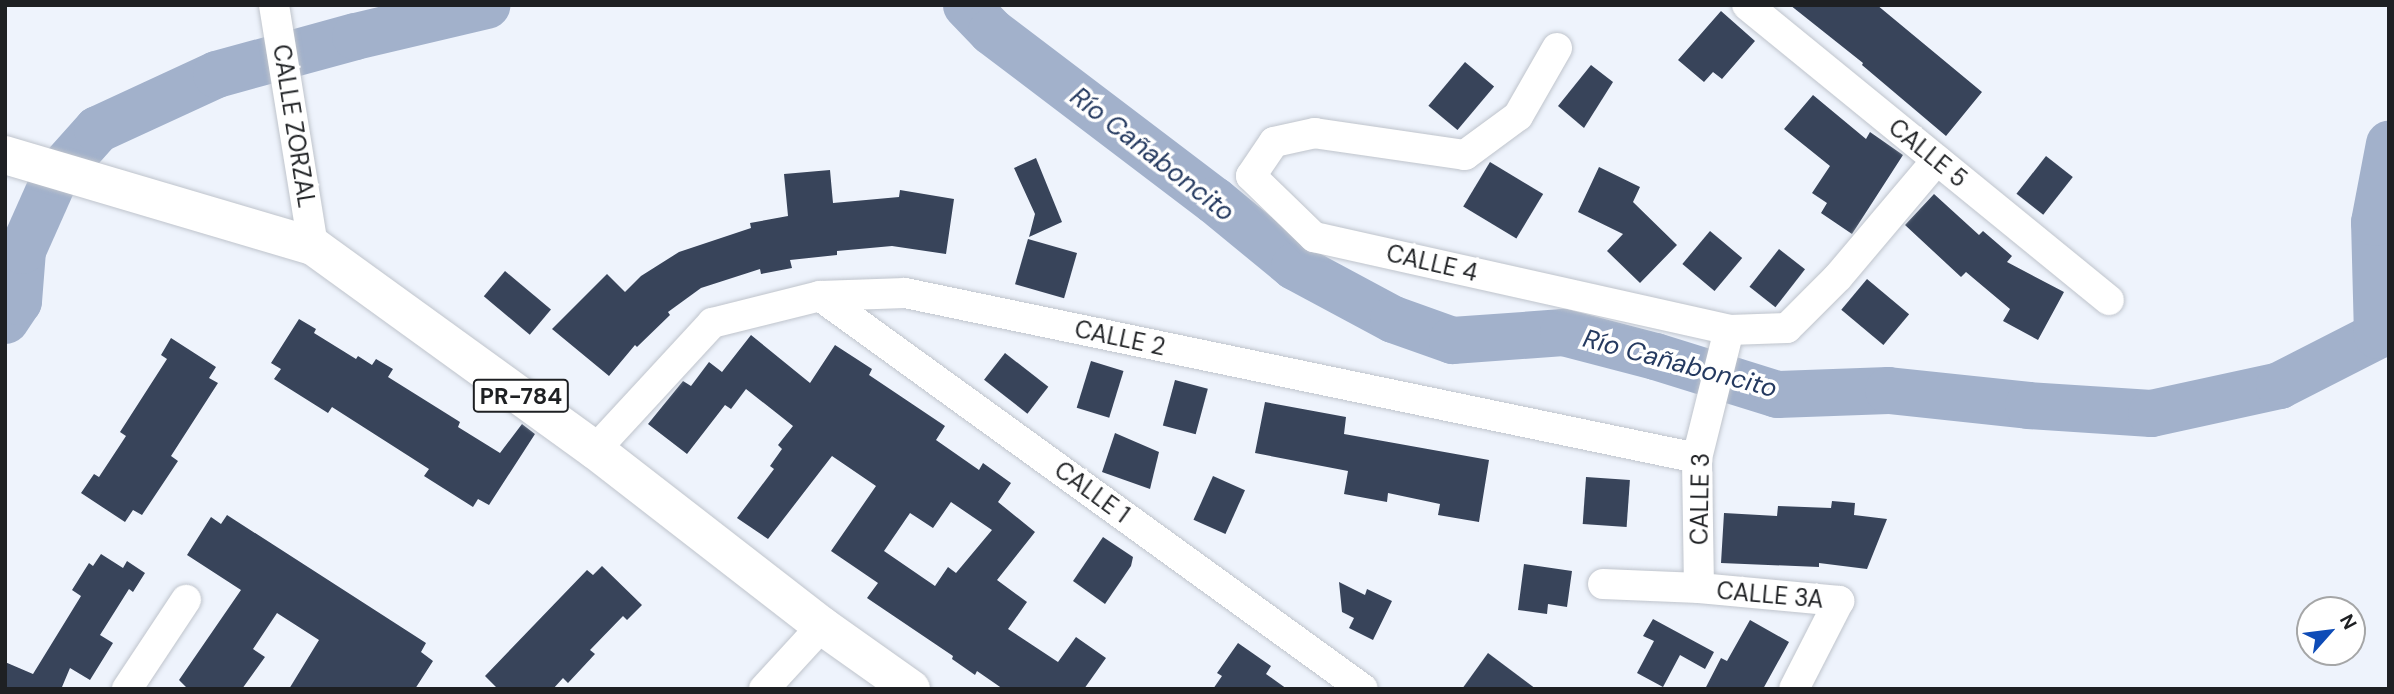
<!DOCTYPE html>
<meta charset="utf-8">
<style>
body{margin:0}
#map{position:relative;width:2394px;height:694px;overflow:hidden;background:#eef3fc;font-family:"DM Sans",sans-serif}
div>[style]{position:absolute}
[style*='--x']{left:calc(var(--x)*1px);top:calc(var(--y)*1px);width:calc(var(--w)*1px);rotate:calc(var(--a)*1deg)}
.river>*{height:47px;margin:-23.5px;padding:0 23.5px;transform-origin:23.5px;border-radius:23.5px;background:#a2b1cb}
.building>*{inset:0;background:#38445a;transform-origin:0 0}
.roads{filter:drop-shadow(0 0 2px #bfc4cc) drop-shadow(0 0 2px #bfc4cc)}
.minor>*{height:30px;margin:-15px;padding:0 15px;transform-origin:15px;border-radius:15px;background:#fff}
.primary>*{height:38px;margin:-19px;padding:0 19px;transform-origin:19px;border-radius:19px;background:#fff}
span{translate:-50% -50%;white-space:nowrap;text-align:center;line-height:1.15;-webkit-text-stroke:7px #fff;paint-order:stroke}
.shield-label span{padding:2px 5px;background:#fff;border:2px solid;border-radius:5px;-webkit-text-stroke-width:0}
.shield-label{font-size:23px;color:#1e2023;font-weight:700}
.street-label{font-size:24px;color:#1e2023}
.water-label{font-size:26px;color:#253a60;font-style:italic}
.frame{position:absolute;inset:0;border:7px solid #1e2023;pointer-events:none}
.north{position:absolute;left:2296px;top:596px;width:70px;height:70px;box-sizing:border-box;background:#fff;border:2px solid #a5a6a7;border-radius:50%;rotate:62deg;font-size:19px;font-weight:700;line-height:28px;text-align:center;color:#1e2023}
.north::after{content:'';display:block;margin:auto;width:24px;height:32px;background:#0e4cb7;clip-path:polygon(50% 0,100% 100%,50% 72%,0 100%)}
</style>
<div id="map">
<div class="river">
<i style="--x:966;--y:5;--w:36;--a:46"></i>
<i style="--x:991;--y:31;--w:280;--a:37.2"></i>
<i style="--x:1214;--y:200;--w:104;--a:39.5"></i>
<i style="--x:1294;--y:266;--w:112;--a:28.2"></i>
<i style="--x:1393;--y:319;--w:63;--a:19.6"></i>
<i style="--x:1452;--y:340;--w:111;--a:-4.1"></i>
<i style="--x:1563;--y:332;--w:95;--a:14.6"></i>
<i style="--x:1655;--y:356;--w:128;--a:17.3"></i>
<i style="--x:1777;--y:394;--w:111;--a:-2.1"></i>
<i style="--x:1888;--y:390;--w:141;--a:6.1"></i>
<i style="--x:2028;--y:405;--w:123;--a:3.7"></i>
<i style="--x:2151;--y:413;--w:131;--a:-12.3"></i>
<i style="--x:2279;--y:385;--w:110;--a:-27"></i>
<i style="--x:2377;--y:335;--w:113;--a:-91.5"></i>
<i style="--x:2374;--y:222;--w:80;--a:-79.2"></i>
<i style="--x:5;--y:320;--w:23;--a:-56"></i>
<i style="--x:18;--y:301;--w:51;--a:-85.5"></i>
<i style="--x:22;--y:250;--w:81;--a:-66"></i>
<i style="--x:55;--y:176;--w:63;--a:-48.2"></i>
<i style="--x:97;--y:129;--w:131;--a:-24.8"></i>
<i style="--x:216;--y:74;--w:144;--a:-15.3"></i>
<i style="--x:355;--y:36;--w:135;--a:-13.3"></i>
</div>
<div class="building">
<i style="clip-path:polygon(1790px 5px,1877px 5px,1982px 92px,1946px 136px,1862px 65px,1863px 63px)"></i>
<i style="clip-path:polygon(1721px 11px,1755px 41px,1722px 79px,1713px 72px,1704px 82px,1678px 60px)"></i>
<i style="left:1465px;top:62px;width:38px;height:57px;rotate:40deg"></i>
<i style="clip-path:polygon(1591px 65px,1613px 82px,1584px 128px,1558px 106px)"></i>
<i style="clip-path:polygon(1813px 95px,1866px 139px,1870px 132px,1903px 155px,1852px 234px,1821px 213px,1827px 203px,1812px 193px,1830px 166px,1784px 129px)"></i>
<i style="left:2046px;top:156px;width:34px;height:48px;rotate:38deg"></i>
<i style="clip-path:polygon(1036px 158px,1062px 222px,1029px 237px,1035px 214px,1014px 168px)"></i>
<i style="left:1490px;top:162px;width:62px;height:52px;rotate:31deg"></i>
<i style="clip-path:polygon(1599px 167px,1640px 187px,1633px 202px,1677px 245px,1640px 283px,1607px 251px,1623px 234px,1578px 212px)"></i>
<i style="clip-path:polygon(830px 170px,833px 203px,899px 197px,900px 190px,954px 199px,946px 254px,892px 246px,837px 251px,837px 255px,790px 260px,792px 268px,761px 274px,760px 269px,701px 288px,668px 312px,670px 315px,637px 347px,635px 345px,609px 376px,552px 329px,607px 274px,625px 292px,641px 276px,679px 252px,751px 228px,750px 223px,788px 216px,784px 174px)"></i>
<i style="clip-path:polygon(1934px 194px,1979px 235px,1983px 231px,2012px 256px,2007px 262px,2064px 292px,2038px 340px,2003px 321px,2010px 309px,1966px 272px,1961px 277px,1905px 225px)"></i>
<i style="left:1710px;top:231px;width:42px;height:43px;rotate:40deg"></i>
<i style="left:1028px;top:239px;width:51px;height:47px;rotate:16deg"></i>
<i style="left:1779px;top:249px;width:33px;height:48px;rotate:38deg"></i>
<i style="left:505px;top:271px;width:60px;height:33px;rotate:40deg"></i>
<i style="left:1867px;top:279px;width:55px;height:40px;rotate:40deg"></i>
<i style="clip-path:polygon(299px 319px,316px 329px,314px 333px,356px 359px,358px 356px,372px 365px,376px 359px,393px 369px,388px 377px,460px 422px,458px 427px,500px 453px,522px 424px,535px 434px,489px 505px,478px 499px,473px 507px,424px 476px,429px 469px,332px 407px,328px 413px,274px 379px,281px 369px,271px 363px)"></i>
<i style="clip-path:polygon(evenodd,751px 335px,810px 383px,835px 345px,872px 369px,869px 375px,945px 426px,936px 440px,979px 470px,983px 463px,1011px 483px,998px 502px,1035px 532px,997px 580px,1027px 602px,1008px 629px,1058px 662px,1076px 637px,1106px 658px,1084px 689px,1003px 689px,977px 671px,975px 675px,952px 659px,953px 656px,867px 598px,878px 583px,831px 551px,876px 486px,832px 456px,768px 539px,737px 518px,774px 469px,770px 466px,782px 449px,778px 445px,793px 426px,746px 389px,731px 409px,725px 405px,687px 454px,648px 424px,683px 381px,691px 386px,709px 362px,722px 372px,751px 335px,951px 502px,992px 530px,956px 573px,948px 567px,935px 586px,884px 551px,910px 513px,933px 528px,951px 502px)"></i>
<i style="clip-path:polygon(171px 338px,216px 367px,209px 378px,218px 383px,171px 456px,178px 461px,142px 515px,133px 510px,125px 522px,81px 493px,94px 474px,99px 477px,126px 436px,120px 432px,167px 359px,161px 355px)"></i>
<i style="left:1005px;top:353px;width:55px;height:34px;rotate:38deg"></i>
<i style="left:1091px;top:361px;width:34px;height:49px;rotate:17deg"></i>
<i style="left:1175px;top:380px;width:34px;height:47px;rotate:15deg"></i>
<i style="clip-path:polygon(1265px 402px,1346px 417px,1344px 434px,1489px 460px,1479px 522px,1438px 515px,1440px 504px,1388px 493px,1387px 502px,1344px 494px,1348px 471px,1255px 453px)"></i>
<i style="clip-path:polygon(1115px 433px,1159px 452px,1150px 489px,1102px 472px)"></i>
<i style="left:1213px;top:476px;width:35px;height:48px;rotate:24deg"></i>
<i style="left:1586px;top:477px;width:44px;height:47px;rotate:4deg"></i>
<i style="clip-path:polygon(1832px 501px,1855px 503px,1854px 515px,1887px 519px,1867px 569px,1819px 563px,1819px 567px,1721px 563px,1724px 513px,1777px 516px,1778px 506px,1831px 508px)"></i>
<i style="clip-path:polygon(227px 515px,426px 643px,421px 652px,433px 661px,415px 689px,289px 689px,319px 640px,277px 613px,253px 649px,265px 657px,242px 689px,188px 689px,179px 680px,241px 590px,187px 555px,211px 517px,221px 524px)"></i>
<i style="clip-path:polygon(1103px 537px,1133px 557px,1131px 566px,1105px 604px,1073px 581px)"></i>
<i style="clip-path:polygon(101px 554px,123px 568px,127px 561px,145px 573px,133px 592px,129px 589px,100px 635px,113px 643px,90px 680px,70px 668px,62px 687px,66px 689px,5px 689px,5px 662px,33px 674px,81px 596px,72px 590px,89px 563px,93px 566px)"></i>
<i style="clip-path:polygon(1524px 564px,1572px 571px,1567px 607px,1548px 604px,1547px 614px,1518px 610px)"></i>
<i style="clip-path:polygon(602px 566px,642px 605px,627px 620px,623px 616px,590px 650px,595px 654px,568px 683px,563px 678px,553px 689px,498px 689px,485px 676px,587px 570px,593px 575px)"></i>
<i style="clip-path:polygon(1339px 582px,1365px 595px,1367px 589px,1392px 601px,1373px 640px,1349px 628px,1354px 618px,1342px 612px)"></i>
<i style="clip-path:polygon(1653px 619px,1714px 652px,1705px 669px,1680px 655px,1663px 687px,1637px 673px,1654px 641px,1643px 636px)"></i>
<i style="clip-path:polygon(1750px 620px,1789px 642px,1763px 689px,1705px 689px,1721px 658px,1727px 661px)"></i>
<i style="clip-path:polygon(1238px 643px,1271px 666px,1266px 674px,1287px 689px,1213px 689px,1222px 676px,1217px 673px)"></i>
<i style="clip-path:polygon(1488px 653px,1536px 689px,1462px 689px)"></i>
</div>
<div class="roads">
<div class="minor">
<i style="--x:274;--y:5;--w:244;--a:80.8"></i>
<i style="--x:1747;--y:5;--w:467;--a:39.2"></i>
<i style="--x:1557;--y:48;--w:78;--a:119.8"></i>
<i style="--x:1518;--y:116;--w:66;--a:143.7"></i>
<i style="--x:1465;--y:155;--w:152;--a:-171.7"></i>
<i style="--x:1315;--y:133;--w:42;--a:167.6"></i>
<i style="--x:1274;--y:142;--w:41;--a:124.1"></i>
<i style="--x:1251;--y:176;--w:88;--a:44.1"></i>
<i style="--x:1314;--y:237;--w:425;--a:12.6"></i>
<i style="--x:1729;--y:330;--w:58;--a:-2"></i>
<i style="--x:1787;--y:328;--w:72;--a:-45"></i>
<i style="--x:1838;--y:277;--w:153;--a:-49.8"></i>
<i style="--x:820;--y:296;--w:670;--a:35.9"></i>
<i style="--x:595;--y:450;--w:173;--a:-47.3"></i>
<i style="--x:712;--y:323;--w:111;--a:-14"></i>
<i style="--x:820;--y:296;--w:85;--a:-2"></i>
<i style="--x:905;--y:293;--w:809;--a:11.77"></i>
<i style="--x:1603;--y:584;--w:96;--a:2.4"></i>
<i style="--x:1699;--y:588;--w:141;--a:5.3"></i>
<i style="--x:1839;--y:601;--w:99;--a:117.1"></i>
<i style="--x:1699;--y:588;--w:130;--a:-90.9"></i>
<i style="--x:1697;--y:458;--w:132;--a:-76"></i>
<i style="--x:127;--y:689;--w:107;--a:-56.5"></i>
<i style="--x:764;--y:689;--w:86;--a:-47.4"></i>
</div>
<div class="primary">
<i style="--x:5;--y:155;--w:321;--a:16.5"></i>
<i style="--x:313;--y:246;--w:348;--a:35.9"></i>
<i style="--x:595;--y:450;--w:287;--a:37.8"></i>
<i style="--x:822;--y:626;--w:109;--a:35.3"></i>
</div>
</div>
<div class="shield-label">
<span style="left:521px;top:396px">PR-784</span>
</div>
<div class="street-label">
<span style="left:294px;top:126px;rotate:81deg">CALLE ZORZAL</span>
<span style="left:1928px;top:153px;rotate:39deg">CALLE 5</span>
<span style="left:1432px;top:263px;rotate:13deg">CALLE 4</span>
<span style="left:1120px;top:338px;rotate:12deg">CALLE 2</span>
<span style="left:1092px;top:492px;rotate:36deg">CALLE 1</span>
<span style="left:1700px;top:499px;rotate:-89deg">CALLE 3</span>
<span style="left:1770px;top:595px;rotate:5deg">CALLE 3A</span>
</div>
<div class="water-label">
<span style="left:1152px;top:155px;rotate:38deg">Río Cañaboncito</span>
<span style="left:1680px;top:364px;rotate:15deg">Río Cañaboncito</span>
</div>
<div class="frame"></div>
<div class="north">N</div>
</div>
